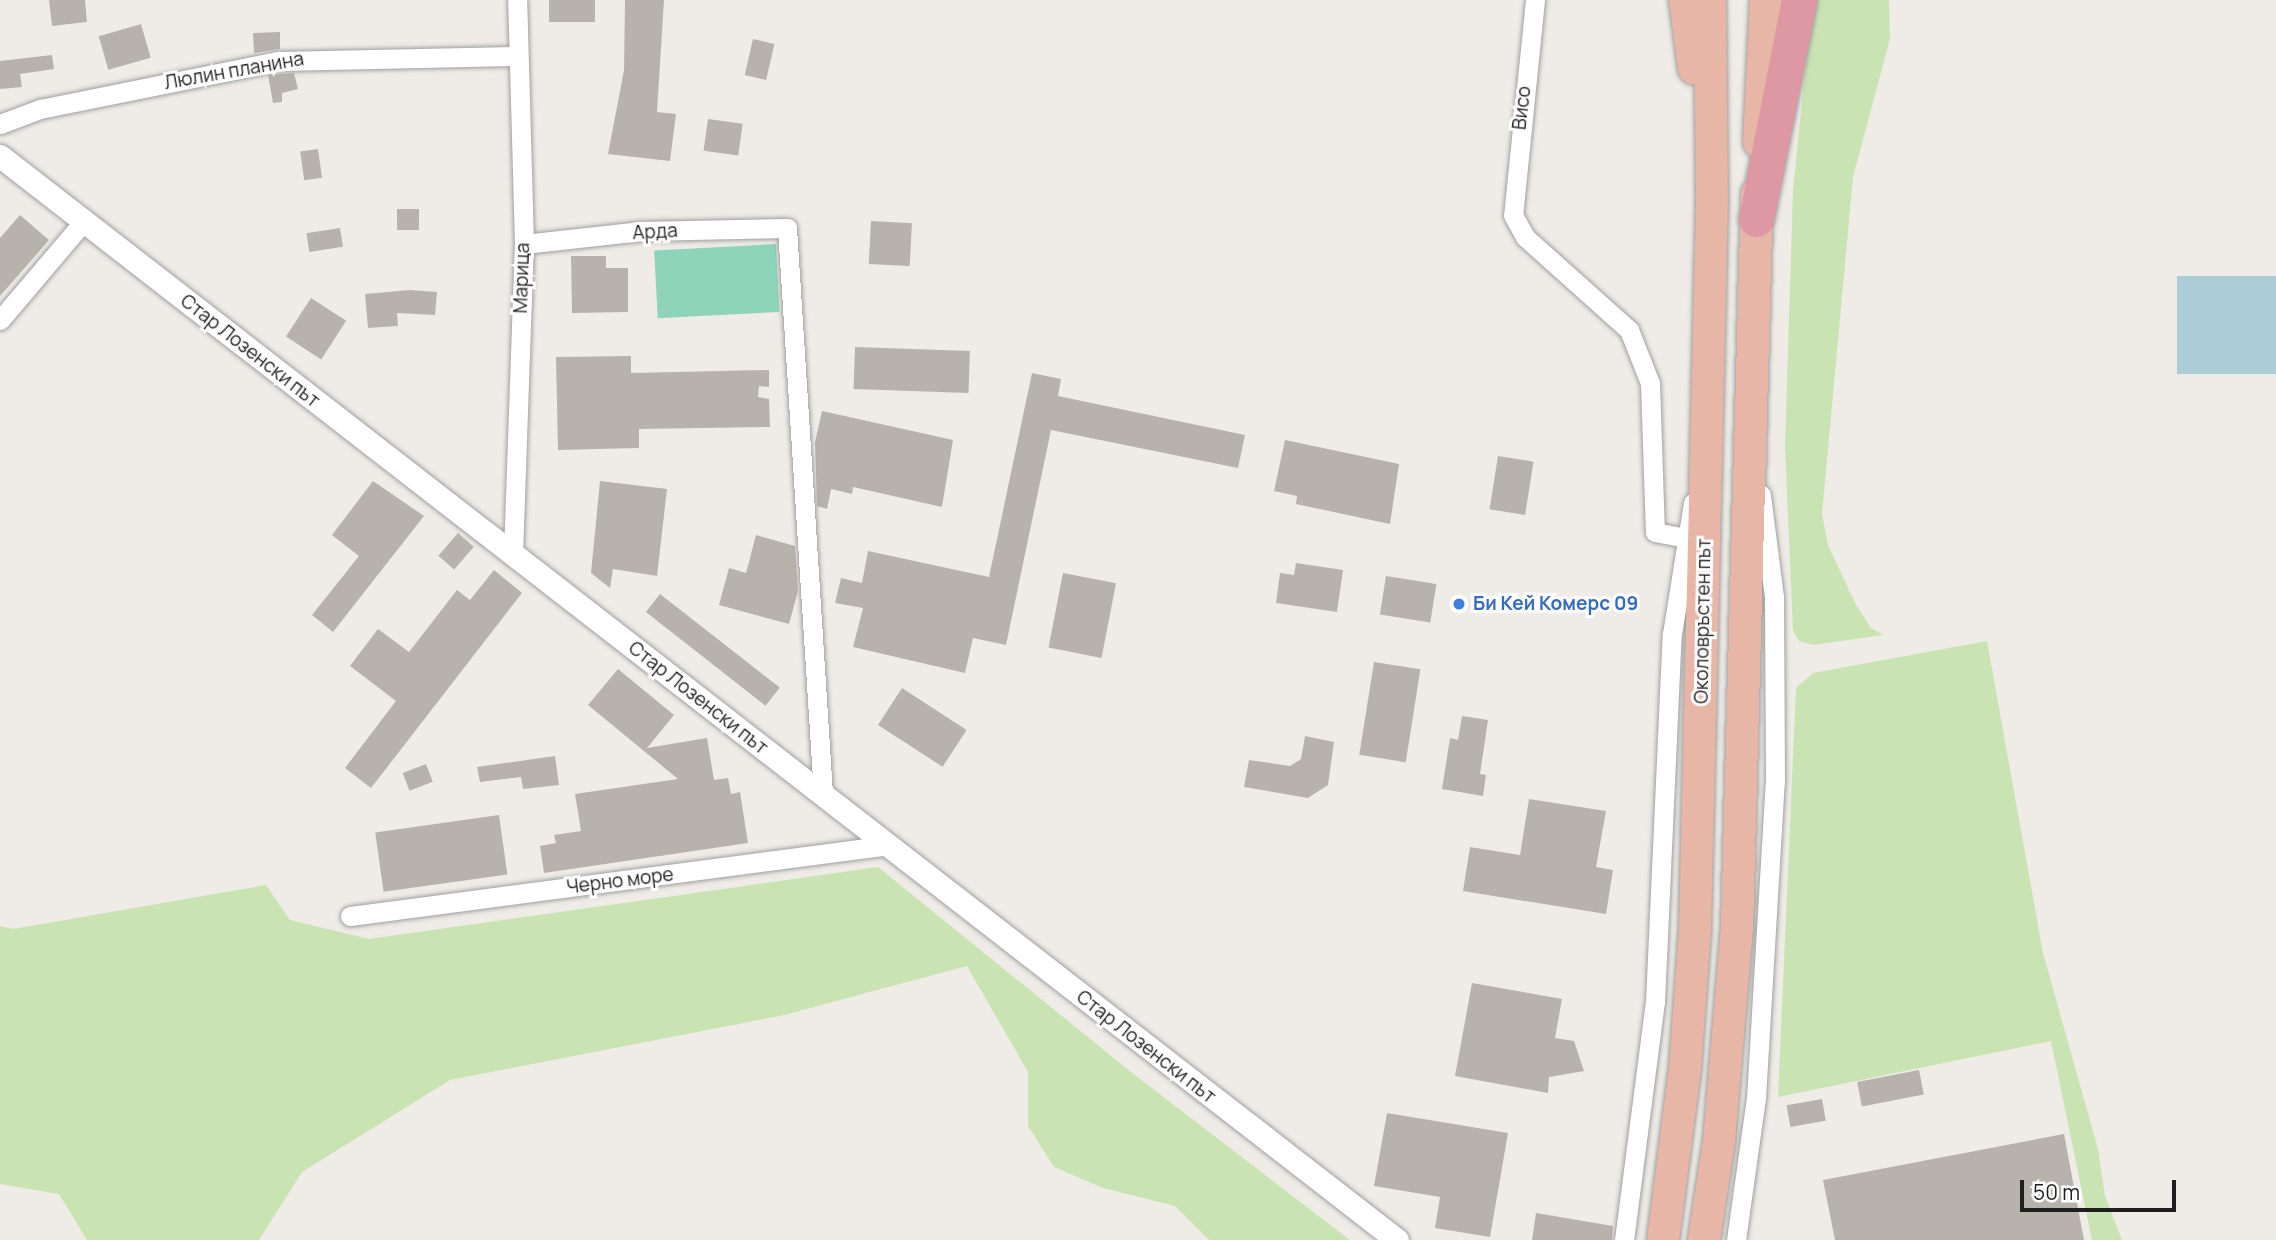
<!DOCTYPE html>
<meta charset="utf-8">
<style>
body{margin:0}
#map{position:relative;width:2276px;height:1240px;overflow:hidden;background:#efece7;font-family:Manrope,sans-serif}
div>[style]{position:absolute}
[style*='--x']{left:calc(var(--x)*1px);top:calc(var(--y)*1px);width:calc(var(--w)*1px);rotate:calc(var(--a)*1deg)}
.grass>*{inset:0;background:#c9e3b3}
.pitch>*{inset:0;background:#8ed4bb;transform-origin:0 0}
.water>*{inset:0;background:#acccd7;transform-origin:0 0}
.building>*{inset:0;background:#b8b2ad;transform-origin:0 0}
.roads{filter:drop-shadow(0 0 2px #a0a0a0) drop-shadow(0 0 2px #a0a0a0)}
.minor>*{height:19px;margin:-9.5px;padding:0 9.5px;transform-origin:9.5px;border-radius:9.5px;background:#fff}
.tertiary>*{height:23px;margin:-11.5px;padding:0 11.5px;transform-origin:11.5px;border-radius:11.5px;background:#fff}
.trunk>*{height:32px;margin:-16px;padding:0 16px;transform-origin:16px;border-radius:16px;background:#e7b6a6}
.motorway>*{height:35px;margin:-17.5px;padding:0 17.5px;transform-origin:17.5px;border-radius:17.5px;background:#dd98a3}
.dots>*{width:19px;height:19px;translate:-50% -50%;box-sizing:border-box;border:4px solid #fff;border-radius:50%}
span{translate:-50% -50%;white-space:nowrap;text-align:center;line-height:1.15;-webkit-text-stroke:6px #fff;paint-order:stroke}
.street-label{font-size:19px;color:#1f1f1f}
.shop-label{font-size:19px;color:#366cbe;font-weight:700}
.left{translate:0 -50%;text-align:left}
.scale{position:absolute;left:2020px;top:1180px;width:156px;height:32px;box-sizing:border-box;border:4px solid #1f1f1f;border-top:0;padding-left:9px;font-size:21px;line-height:24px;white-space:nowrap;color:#1f1f1f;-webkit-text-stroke:5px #fff;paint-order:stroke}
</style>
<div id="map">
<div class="grass">
<i style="clip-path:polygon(1812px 0,1889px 0,1890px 39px,1853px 177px,1822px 514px,1828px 545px,1855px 603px,1871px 628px,1884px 635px,1813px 645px,1799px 641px,1793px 631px,1785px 447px,1793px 191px)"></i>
<i style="clip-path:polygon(1987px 641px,2043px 953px,2098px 1149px,2105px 1196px,2122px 1240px,2092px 1240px,2051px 1041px,1778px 1097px,1796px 688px,1813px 673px)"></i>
<i style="clip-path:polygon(878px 867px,1131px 1072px,1350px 1240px,1209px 1240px,1175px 1206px,1103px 1188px,1054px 1167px,1028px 1126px,1028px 1072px,967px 966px,784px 1015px,450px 1080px,302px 1172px,259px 1240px,87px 1240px,59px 1194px,0 1184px,0 926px,13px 929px,266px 885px,290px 920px,369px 939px)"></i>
</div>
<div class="pitch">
<i style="left:776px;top:244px;width:68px;height:122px;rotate:87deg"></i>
</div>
<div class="water">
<i style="left:2276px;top:276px;width:98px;height:99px;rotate:90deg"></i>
</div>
<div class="building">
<i style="clip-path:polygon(49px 0,85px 0,87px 22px,52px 26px)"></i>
<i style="left:549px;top:0;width:46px;height:22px"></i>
<i style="clip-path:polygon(625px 0,664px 0,657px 112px,676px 114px,670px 161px,608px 154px,624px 70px)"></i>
<i style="left:141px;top:24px;width:35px;height:44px;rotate:74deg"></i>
<i style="clip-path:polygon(280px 32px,280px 49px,254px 53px,253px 33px)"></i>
<i style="left:753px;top:39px;width:22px;height:37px;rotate:13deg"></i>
<i style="clip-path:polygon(52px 55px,54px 69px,20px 74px,22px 87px,0 89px,0 61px)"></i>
<i style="clip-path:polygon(294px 73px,298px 89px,282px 93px,282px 102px,273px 103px,268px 75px)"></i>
<i style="left:708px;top:119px;width:35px;height:32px;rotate:8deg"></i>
<i style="left:318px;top:149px;width:29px;height:18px;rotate:82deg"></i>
<i style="left:397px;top:209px;width:22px;height:21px"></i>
<i style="clip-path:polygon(20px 215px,49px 240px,0 296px,0 238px)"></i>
<i style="left:871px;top:221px;width:41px;height:43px;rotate:3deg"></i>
<i style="left:340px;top:228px;width:19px;height:34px;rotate:81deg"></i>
<i style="clip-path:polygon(571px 256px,606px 256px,606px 268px,628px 268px,628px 312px,572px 313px)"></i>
<i style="clip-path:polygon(410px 290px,437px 292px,435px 315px,397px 313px,398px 326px,368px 328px,365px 294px)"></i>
<i style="left:311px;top:298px;width:42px;height:46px;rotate:33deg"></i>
<i style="left:855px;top:347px;width:115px;height:42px;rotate:2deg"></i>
<i style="clip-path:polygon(631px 356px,631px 373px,769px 370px,769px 387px,759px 386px,758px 397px,769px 399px,770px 427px,639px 429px,639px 448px,558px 450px,556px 357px)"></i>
<i style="clip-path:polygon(1032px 373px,1061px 379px,1058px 396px,1245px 435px,1238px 468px,1051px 430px,1006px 645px,973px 638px,965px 673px,853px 647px,863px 608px,835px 603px,841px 578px,862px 583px,868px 551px,989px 577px)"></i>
<i style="clip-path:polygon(822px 411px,953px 440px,942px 507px,853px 487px,852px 494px,831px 489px,827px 509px,817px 506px,815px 442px)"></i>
<i style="clip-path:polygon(1285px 440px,1399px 464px,1390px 524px,1296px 504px,1297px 496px,1274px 491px)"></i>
<i style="left:1498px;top:456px;width:36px;height:54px;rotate:9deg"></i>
<i style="clip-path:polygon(373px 481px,424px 516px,333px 632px,312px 615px,359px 556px,332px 535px)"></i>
<i style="clip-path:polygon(600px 481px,667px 489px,657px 576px,613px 569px,610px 588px,591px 573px)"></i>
<i style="left:458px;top:533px;width:21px;height:30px;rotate:41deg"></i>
<i style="clip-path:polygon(756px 535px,795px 546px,798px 591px,789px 624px,719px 605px,729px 568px,746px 573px)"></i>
<i style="clip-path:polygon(1296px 563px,1343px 570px,1337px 612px,1276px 603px,1280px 573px,1294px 575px)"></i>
<i style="clip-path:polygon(494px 570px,522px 593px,371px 788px,345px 768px,396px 701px,350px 666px,378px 629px,409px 652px,457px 590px,470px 600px)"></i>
<i style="left:1063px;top:573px;width:54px;height:76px;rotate:11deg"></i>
<i style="left:1386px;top:576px;width:51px;height:39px;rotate:9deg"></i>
<i style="left:660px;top:594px;width:152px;height:23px;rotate:38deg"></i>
<i style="left:1374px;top:662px;width:47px;height:94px;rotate:9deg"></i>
<i style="clip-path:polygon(618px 669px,674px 715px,647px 748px,707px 738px,714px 780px,728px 778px,731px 794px,740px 792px,748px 843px,544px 873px,540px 846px,556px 843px,554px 835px,581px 831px,575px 794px,678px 779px,588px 705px)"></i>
<i style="left:902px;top:688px;width:77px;height:44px;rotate:33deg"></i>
<i style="clip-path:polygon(1462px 716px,1488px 720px,1480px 774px,1486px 775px,1483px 796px,1442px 789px,1450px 738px,1458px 740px)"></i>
<i style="clip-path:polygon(1305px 736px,1334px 742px,1328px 785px,1308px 798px,1244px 787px,1249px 760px,1290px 766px,1301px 759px)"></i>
<i style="clip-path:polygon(555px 756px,559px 785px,523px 789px,521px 777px,480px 782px,477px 767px)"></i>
<i style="left:426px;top:764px;width:19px;height:25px;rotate:69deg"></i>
<i style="clip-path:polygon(1529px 799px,1606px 811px,1596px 867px,1613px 870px,1606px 914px,1463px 891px,1470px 847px,1520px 855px)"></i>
<i style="left:499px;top:815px;width:60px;height:125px;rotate:82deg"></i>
<i style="clip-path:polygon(1472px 983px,1562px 999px,1555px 1038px,1574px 1041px,1584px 1071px,1549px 1077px,1548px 1093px,1455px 1076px)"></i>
<i style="left:1919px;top:1070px;width:25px;height:63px;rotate:79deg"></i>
<i style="left:1822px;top:1099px;width:22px;height:36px;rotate:80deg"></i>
<i style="clip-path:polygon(1387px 1113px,1508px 1133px,1490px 1237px,1435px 1228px,1440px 1197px,1374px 1186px)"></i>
<i style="clip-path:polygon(2064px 1134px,2084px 1240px,1835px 1240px,1823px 1180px)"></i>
<i style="clip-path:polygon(1536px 1213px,1613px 1226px,1612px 1240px,1532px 1240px)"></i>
</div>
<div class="roads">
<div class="minor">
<i style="--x:1535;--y:0;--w:216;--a:95.8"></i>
<i style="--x:1513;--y:215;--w:25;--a:61"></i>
<i style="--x:1525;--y:237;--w:140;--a:41.8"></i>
<i style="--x:1629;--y:330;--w:57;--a:68.4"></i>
<i style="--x:1650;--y:383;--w:149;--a:88.1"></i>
<i style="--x:1655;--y:532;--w:33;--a:11"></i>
<i style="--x:0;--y:124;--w:43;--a:-20.6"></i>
<i style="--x:40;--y:109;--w:242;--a:-11.4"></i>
<i style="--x:277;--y:61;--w:239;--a:-1.2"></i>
<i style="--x:524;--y:244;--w:118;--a:-6.3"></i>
<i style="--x:641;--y:231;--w:146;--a:-1.2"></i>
<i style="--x:787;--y:228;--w:567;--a:86.36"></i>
<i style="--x:0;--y:320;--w:128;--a:-49.7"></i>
<i style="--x:513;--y:555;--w:311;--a:-88"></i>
<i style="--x:524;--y:244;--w:244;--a:-91.6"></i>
<i style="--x:350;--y:916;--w:544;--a:-7.5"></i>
<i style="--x:1624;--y:1240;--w:240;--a:-82.6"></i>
<i style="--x:1655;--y:1002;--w:368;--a:-87.4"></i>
<i style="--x:1672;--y:634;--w:133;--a:-80.9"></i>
<i style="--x:1736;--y:1240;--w:143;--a:-82"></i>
<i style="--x:1756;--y:1098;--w:317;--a:-86.6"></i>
<i style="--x:1775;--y:782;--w:185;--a:-90.3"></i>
<i style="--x:1774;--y:597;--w:103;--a:-97.3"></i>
</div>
<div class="tertiary">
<i style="--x:0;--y:156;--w:1768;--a:37.81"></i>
</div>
<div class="trunk">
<i style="--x:1685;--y:0;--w:69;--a:82.5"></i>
<i style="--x:1759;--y:142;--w:142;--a:-87.2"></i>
<i style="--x:1663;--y:1240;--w:172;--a:-82.7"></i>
<i style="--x:1685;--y:1069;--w:141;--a:-85.9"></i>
<i style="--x:1695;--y:928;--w:727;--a:-88.66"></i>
<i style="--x:1712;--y:201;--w:201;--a:-90.6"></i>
<i style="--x:1704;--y:1240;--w:100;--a:-81.4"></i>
<i style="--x:1719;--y:1141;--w:215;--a:-85.2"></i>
<i style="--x:1737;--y:927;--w:733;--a:-88.44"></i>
</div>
<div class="motorway">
<i style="--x:1756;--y:219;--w:223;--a:-78.9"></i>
</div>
</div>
<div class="dots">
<i style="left:1459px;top:604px;background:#3f7fe0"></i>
</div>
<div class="street-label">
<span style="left:234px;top:71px;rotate:-10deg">Люлин планина</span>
<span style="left:1522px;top:108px;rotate:-83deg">Висо</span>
<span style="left:655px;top:232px;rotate:-3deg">Арда</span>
<span style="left:522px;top:278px;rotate:-88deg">Марица</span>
<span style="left:250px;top:351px;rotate:38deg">Стар Лозенски път</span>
<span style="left:1703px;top:621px;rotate:-89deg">Околовръстен път</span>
<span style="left:698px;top:698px;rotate:38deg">Стар Лозенски път</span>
<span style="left:620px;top:881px;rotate:-7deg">Черно море</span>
<span style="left:1146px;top:1047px;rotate:38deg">Стар Лозенски път</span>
</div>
<div class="shop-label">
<span class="left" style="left:1473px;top:604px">Би Кей Комерс 09</span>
</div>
<div class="scale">50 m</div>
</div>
